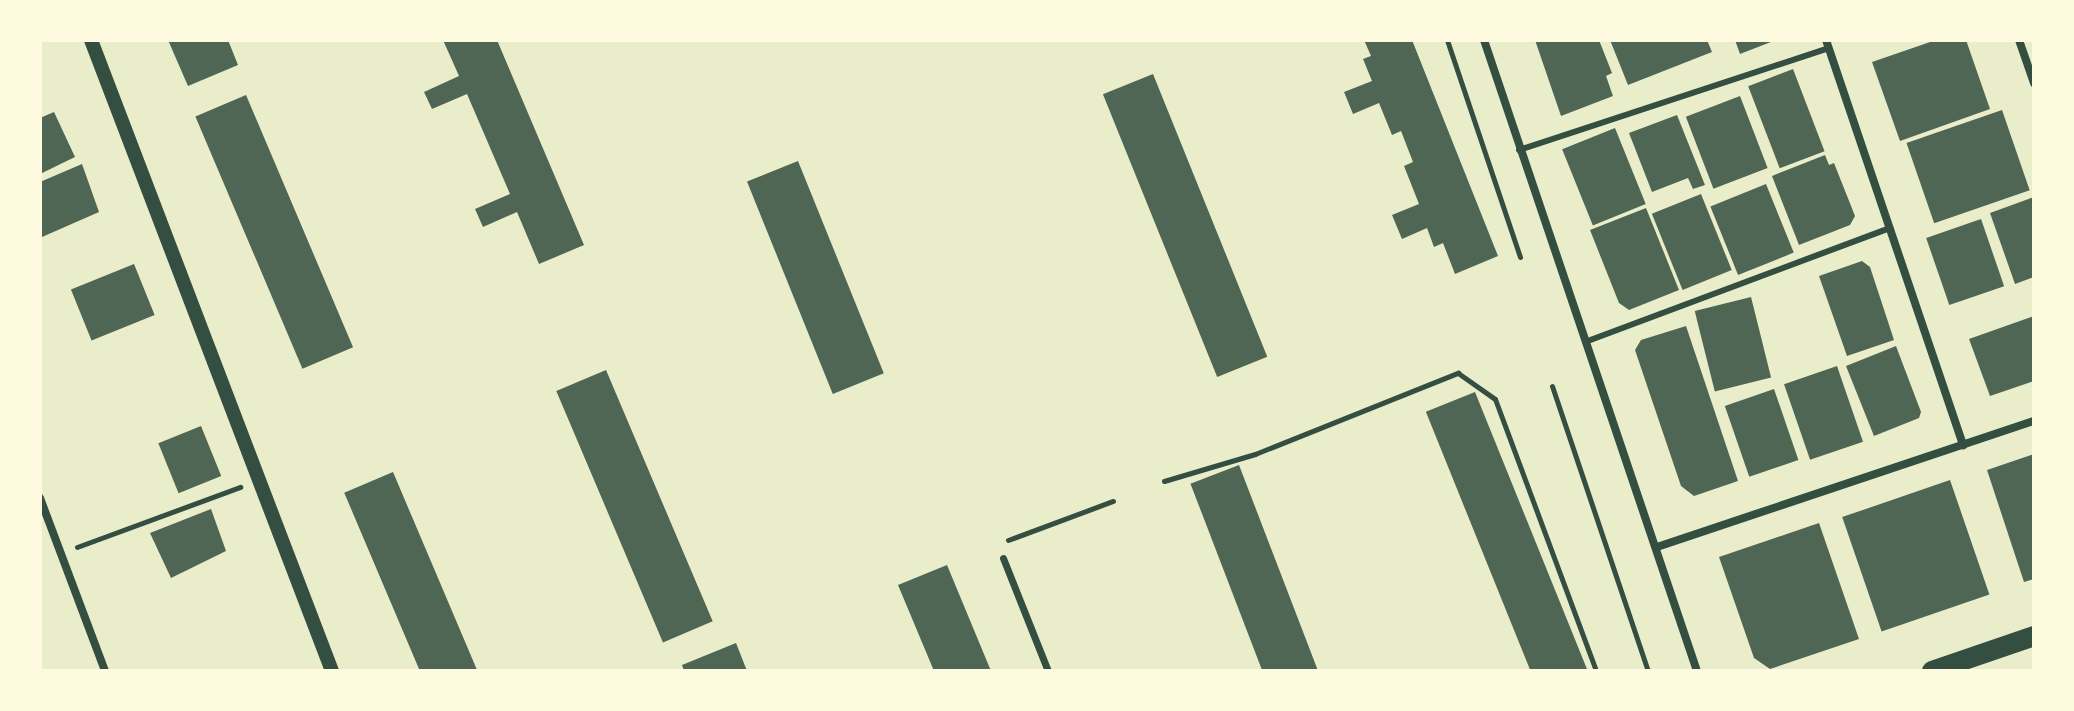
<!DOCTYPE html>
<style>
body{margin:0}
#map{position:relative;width:2074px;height:711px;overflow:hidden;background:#e9edc9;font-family:"Public Sans",sans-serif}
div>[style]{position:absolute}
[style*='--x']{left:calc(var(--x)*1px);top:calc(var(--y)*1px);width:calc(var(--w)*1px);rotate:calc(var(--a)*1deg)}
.building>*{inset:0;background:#4f6655;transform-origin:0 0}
.path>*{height:5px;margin:-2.5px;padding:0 2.5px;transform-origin:2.5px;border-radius:2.5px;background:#344e41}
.service>*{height:6px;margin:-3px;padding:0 3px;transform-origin:3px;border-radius:3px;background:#344e41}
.pedestrian>*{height:7px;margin:-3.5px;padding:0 3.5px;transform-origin:3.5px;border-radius:3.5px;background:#344e41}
.minor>*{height:8px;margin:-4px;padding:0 4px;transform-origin:4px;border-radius:4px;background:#344e41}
.tertiary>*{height:14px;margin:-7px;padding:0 7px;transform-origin:7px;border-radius:7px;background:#344e41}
.primary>*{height:20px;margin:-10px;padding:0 10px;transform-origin:10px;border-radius:10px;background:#344e41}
span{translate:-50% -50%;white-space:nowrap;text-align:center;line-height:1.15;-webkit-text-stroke:6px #fefae0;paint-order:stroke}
.frame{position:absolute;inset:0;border:42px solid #fefae0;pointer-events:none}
</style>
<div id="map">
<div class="building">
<i style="clip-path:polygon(168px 40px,228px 40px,238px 65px,188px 86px)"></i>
<i style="clip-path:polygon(443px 40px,497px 40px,584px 245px,539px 264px,517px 212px,483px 227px,475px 209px,510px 194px,467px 94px,432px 109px,424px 92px,459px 76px)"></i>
<i style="clip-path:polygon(1364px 40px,1412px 40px,1498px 256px,1455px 274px,1443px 243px,1434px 247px,1427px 228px,1402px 239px,1392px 215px,1419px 204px,1404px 166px,1413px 162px,1401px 131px,1392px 135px,1379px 103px,1353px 114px,1344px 92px,1372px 81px,1363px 59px,1371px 56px)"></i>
<i style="clip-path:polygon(1535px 40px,1599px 40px,1612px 73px,1606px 76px,1613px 96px,1561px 116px)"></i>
<i style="clip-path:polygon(1610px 40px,1707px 40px,1712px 52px,1628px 85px)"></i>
<i style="clip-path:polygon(1735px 40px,1776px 40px,1740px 54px)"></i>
<i style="clip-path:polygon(1936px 40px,1966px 40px,1990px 109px,1900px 141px,1872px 62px)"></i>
<i style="left:1793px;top:69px;width:88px;height:48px;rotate:69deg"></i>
<i style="left:1153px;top:74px;width:305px;height:54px;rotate:68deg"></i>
<i style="left:246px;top:95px;width:274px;height:55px;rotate:67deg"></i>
<i style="left:1740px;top:96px;width:77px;height:58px;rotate:69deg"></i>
<i style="left:2002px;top:110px;width:85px;height:101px;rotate:71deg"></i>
<i style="clip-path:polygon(54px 112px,75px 157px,40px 174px,40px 118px)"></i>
<i style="clip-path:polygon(1677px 115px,1705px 185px,1693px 189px,1688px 178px,1652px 192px,1629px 133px)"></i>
<i style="left:1615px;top:128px;width:82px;height:57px;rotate:68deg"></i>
<i style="clip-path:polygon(1825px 155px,1829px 165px,1834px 163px,1855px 216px,1850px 225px,1799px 245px,1772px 176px)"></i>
<i style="left:798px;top:161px;width:229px;height:55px;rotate:68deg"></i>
<i style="clip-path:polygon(82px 164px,99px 212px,42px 237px,40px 182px)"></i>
<i style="left:1766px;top:184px;width:74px;height:60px;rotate:68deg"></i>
<i style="left:1701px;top:194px;width:82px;height:53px;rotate:68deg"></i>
<i style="clip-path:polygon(2034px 197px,2034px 277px,2015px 284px,1990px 213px)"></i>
<i style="clip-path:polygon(1646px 208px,1679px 290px,1629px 310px,1619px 303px,1590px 230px)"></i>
<i style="left:1981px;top:219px;width:71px;height:58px;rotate:71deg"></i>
<i style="clip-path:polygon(1862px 261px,1870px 267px,1894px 340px,1847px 356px,1819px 276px)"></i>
<i style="left:134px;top:264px;width:55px;height:68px;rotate:68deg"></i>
<i style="left:1751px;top:297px;width:83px;height:58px;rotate:76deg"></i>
<i style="clip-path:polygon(2034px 316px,2034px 381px,1990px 396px,1969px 339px)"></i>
<i style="clip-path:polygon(1686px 326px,1738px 481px,1694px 496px,1681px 486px,1635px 350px,1641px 340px)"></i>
<i style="clip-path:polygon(1896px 346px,1921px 412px,1919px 418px,1874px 436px,1846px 366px)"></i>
<i style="left:1837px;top:366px;width:80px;height:56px;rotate:71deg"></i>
<i style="left:606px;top:370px;width:273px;height:54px;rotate:67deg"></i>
<i style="left:1774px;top:389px;width:75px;height:52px;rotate:71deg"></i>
<i style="left:1475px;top:392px;width:301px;height:53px;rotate:68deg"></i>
<i style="left:201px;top:426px;width:54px;height:46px;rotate:68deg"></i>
<i style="clip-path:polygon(2034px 454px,2034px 579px,2024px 582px,1987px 470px)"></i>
<i style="left:1239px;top:465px;width:221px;height:52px;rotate:69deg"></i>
<i style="left:393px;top:472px;width:217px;height:53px;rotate:67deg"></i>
<i style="left:1950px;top:480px;width:121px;height:114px;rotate:71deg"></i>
<i style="clip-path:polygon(211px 509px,226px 551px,171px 578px,150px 533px)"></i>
<i style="clip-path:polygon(1819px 523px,1859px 639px,1770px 669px,1754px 658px,1719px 557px)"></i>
<i style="clip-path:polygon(947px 565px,991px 671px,934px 671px,898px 585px)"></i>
<i style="clip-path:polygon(736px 643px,747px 671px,684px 671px,682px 665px)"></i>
</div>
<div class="path">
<i style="--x:1447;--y:40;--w:229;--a:71.4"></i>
<i style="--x:1552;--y:386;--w:301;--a:71.4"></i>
<i style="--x:1164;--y:481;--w:95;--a:-16.5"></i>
<i style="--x:1255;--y:454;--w:219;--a:-21.8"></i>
<i style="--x:1458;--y:373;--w:45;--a:35.1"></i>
<i style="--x:1495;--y:399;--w:290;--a:69.6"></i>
<i style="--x:1008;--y:540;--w:112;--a:-20.4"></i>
<i style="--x:77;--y:547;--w:174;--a:-20.2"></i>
</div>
<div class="service">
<i style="--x:1519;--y:150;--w:326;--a:-18.2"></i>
<i style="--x:1585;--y:342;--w:326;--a:-20.5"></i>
</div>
<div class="pedestrian">
<i style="--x:1003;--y:558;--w:122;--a:68.3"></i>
</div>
<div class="minor">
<i style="--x:1484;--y:40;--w:666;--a:71.35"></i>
<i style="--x:1826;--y:40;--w:428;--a:71.3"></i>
<i style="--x:2019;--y:40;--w:46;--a:70.8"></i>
<i style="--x:40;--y:498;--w:185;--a:69.4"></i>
<i style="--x:1657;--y:547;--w:397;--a:-18.5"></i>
</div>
<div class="tertiary">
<i style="--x:91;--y:40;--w:675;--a:69.1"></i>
</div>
<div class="primary">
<i style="--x:1932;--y:671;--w:108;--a:-18.9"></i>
</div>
<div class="frame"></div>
</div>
